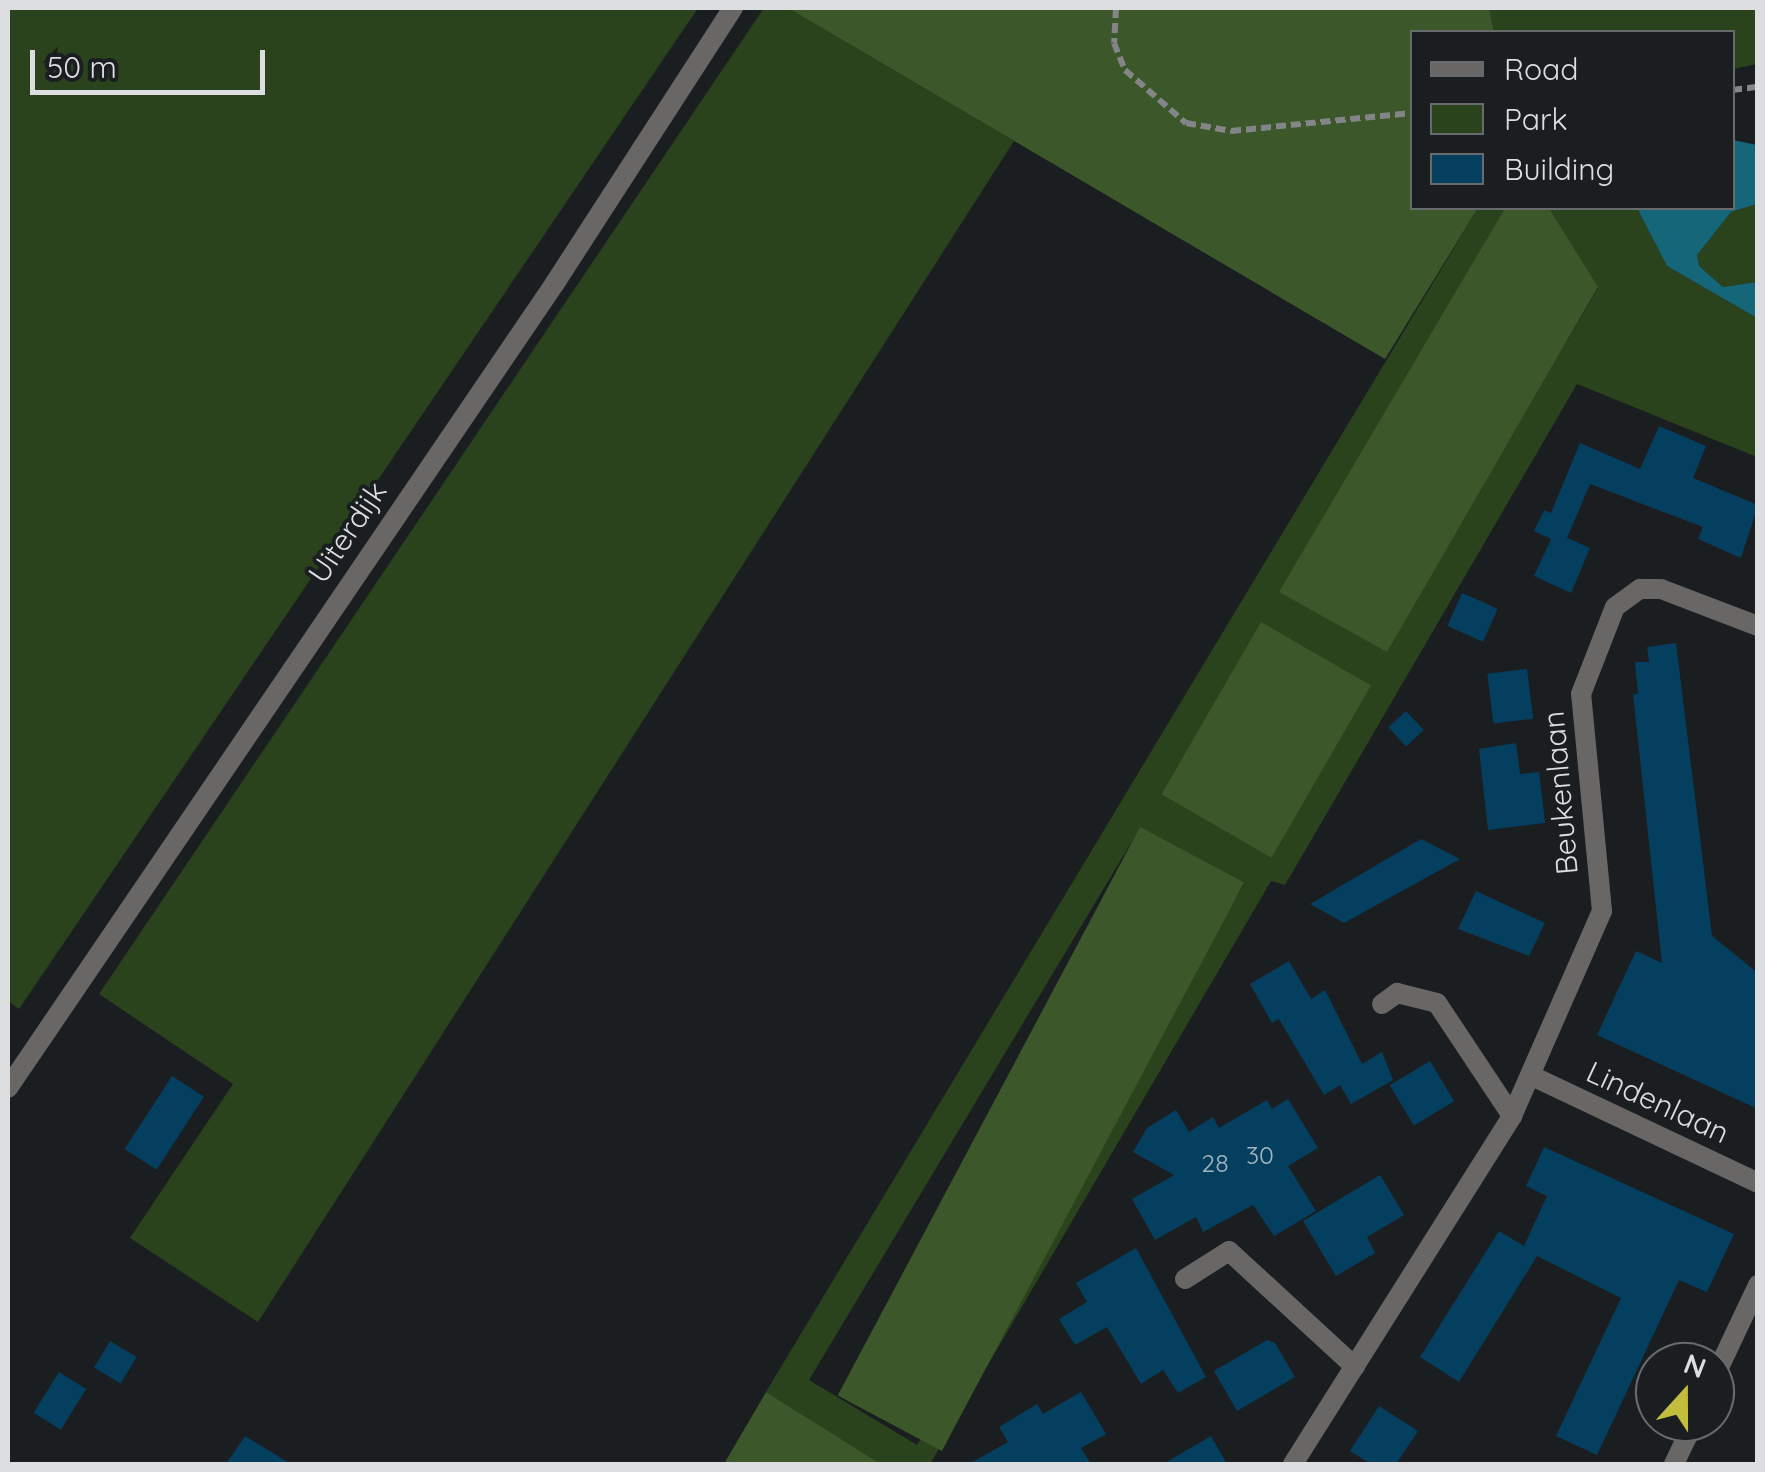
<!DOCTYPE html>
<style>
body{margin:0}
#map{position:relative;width:1765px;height:1472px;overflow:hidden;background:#1a1e21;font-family:Quicksand,sans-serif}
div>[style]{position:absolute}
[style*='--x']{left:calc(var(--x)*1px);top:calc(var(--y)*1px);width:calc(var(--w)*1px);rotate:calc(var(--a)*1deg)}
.green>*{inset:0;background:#2b431c}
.forest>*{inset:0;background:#3c572a;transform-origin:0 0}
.water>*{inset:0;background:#156678}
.building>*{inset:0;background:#053f5f;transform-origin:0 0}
.path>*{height:6px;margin-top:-3px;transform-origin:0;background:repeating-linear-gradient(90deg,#838588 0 10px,transparent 0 15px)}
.minor>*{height:20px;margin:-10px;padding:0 10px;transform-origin:10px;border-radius:10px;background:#696766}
span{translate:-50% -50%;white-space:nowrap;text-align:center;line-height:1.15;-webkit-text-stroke:8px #1a1e21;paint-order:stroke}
.number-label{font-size:25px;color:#a6b6c0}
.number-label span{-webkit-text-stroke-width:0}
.street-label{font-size:30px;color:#dcdee0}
.frame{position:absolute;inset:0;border:10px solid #dcdee0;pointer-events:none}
.legend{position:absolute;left:1410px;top:30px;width:325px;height:180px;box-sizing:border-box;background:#1a1e21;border:2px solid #686b6d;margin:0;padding:12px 18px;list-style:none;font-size:30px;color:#dcdee0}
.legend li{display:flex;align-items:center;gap:20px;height:50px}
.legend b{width:50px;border:2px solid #686b6d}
.north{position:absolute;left:1635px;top:1342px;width:100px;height:100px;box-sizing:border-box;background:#1a1e21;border:2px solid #686b6d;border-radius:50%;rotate:21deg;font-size:28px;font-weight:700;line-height:40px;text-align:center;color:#dcdee0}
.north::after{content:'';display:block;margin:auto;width:35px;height:45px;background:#c3bd3e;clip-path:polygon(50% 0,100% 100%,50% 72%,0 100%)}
.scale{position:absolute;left:30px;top:50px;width:235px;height:45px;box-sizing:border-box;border:5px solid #dcdee0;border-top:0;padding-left:12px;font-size:30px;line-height:35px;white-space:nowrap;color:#dcdee0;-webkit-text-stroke:8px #1a1e21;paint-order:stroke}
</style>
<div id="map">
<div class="green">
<i style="clip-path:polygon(8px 8px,698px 8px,19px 1009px,8px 1001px)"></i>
<i style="clip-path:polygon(764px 8px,788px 8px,1014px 141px,258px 1322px,130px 1238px,233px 1084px,99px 994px)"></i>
<i style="clip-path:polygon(1489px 8px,1757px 8px,1757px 64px,1733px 69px,1732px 32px,1494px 32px)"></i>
<i style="clip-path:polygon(1757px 204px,1757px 282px,1723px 287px,1699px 266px,1697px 255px,1731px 212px)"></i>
<i style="clip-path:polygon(evenodd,1478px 208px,1505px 208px,1388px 409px,1386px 651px,1598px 288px,1549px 208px,1637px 208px,1667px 266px,1757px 318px,1757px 457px,1577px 384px,1285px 885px,1271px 881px,930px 1464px,881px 1464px,766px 1392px,1478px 208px,1140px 828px,1244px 884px,917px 1445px,809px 1380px,1140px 828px)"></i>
</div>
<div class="forest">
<i style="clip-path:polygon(788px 8px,1489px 8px,1494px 32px,1412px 32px,1412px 208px,1478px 208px,1385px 359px)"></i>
<i style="clip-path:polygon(1505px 208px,1549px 208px,1598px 287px,1387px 652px,1279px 592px)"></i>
<i style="left:1261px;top:622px;width:127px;height:199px;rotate:30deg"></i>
<i style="left:1140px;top:827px;width:118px;height:644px;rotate:28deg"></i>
<i style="clip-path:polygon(766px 1392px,881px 1464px,724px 1464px)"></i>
</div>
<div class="water">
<i style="clip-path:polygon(1733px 140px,1757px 145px,1757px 204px,1731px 212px,1697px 255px,1699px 266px,1723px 287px,1757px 282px,1757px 318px,1667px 266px,1637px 208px,1732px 208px)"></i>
</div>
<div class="building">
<i style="clip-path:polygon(1659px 426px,1706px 446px,1693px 478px,1758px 505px,1741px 558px,1698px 539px,1703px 527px,1590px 484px,1567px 538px,1590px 548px,1571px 593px,1534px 576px,1551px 539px,1534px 531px,1544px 510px,1551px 513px,1580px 443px,1640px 469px)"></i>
<i style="left:1462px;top:593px;width:39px;height:36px;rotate:24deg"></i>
<i style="clip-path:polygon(1676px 643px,1712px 936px,1758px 973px,1758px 1109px,1597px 1035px,1636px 951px,1662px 963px,1633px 694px,1638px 694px,1635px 662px,1649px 662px,1647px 647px)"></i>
<i style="left:1527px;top:669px;width:50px;height:40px;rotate:83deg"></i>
<i style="left:1406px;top:711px;width:26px;height:24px;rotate:47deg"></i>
<i style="clip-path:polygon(1516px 743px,1520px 774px,1539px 772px,1545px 823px,1488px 830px,1479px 749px)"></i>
<i style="clip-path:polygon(1421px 839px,1460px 859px,1344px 923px,1310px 904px)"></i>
<i style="clip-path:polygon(1476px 891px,1545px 923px,1529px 956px,1458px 929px)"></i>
<i style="clip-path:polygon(1289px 961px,1311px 999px,1325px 990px,1362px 1064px,1382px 1052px,1393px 1080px,1351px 1104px,1340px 1085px,1324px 1095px,1279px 1019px,1272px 1023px,1250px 984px)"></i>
<i style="left:1430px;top:1061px;width:47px;height:47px;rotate:59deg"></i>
<i style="left:172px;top:1076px;width:38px;height:87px;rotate:33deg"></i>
<i style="clip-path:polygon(1288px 1099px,1318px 1148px,1288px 1166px,1316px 1211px,1274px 1236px,1253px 1205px,1203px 1232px,1196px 1217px,1155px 1240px,1132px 1199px,1174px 1175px,1133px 1152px,1147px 1128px,1176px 1110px,1189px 1132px,1213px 1117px,1219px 1128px,1267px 1100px,1272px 1109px)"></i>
<i style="clip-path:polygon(1544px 1147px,1734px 1234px,1707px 1292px,1679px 1280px,1597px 1455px,1556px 1436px,1621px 1298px,1537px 1256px,1459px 1382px,1420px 1357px,1499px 1231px,1524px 1246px,1547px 1196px,1526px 1186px)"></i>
<i style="clip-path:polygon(1380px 1175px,1404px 1215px,1367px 1237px,1375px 1253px,1336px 1276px,1303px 1221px)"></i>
<i style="clip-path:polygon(1136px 1248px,1206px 1377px,1178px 1393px,1163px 1370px,1141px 1384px,1107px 1327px,1075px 1345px,1059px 1319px,1087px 1302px,1076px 1283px)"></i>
<i style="clip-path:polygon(1267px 1340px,1275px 1343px,1295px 1377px,1237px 1411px,1214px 1371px)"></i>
<i style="left:110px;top:1341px;width:31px;height:31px;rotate:31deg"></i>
<i style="left:59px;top:1372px;width:32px;height:48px;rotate:32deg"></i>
<i style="clip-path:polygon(1081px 1392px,1106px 1434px,1081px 1448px,1091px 1464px,969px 1464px,1008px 1442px,999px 1427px,1037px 1404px,1043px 1414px)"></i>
<i style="clip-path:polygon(1379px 1406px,1418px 1431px,1396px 1464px,1371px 1464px,1350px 1451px)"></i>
<i style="clip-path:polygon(245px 1436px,291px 1464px,226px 1464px)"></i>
<i style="clip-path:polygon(1211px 1436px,1227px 1464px,1163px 1464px)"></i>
</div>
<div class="path">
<i style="--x:1116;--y:8;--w:35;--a:93"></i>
<i style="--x:1114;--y:43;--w:29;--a:68"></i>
<i style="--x:1125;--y:70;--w:81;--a:41"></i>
<i style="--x:1186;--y:123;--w:46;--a:10.1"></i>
<i style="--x:1231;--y:131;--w:182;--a:-5.7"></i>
<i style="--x:1732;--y:90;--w:26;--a:-7"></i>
</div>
<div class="minor">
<i style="--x:1382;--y:1004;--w:19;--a:-36"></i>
<i style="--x:1397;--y:993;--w:41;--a:14"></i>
<i style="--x:1437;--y:1003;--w:136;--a:56.4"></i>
<i style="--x:1532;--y:1076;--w:250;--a:25.3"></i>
<i style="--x:8;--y:1088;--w:973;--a:-55.8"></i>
<i style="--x:555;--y:283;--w:328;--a:-57.1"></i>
<i style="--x:1185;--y:1279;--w:52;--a:-32.5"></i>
<i style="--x:1229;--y:1251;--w:171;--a:42.6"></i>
<i style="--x:1715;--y:1376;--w:101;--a:-64.7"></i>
<i style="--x:1293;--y:1464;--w:411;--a:-57.8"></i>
<i style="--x:1512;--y:1116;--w:224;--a:-66.3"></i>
<i style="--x:1602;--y:911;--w:218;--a:-95.5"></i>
<i style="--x:1581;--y:694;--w:93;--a:-68.7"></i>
<i style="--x:1615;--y:607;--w:31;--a:-36"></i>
<i style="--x:1640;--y:589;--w:21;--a:0"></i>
<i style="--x:1661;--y:589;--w:104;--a:20.9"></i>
<i style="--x:1674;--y:1464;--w:47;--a:-64.5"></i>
</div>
<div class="number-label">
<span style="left:1260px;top:1155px">30</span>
<span style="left:1215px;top:1163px">28</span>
</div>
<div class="street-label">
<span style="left:347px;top:532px;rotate:-56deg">Uiterdijk</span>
<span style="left:1560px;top:793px;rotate:-95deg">Beukenlaan</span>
<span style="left:1658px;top:1102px;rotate:25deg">Lindenlaan</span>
</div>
<div class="frame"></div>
<ul class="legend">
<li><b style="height:12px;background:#696766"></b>Road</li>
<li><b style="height:28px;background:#2b431c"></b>Park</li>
<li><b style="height:28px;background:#053f5f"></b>Building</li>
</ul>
<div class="north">N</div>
<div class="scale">50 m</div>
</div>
